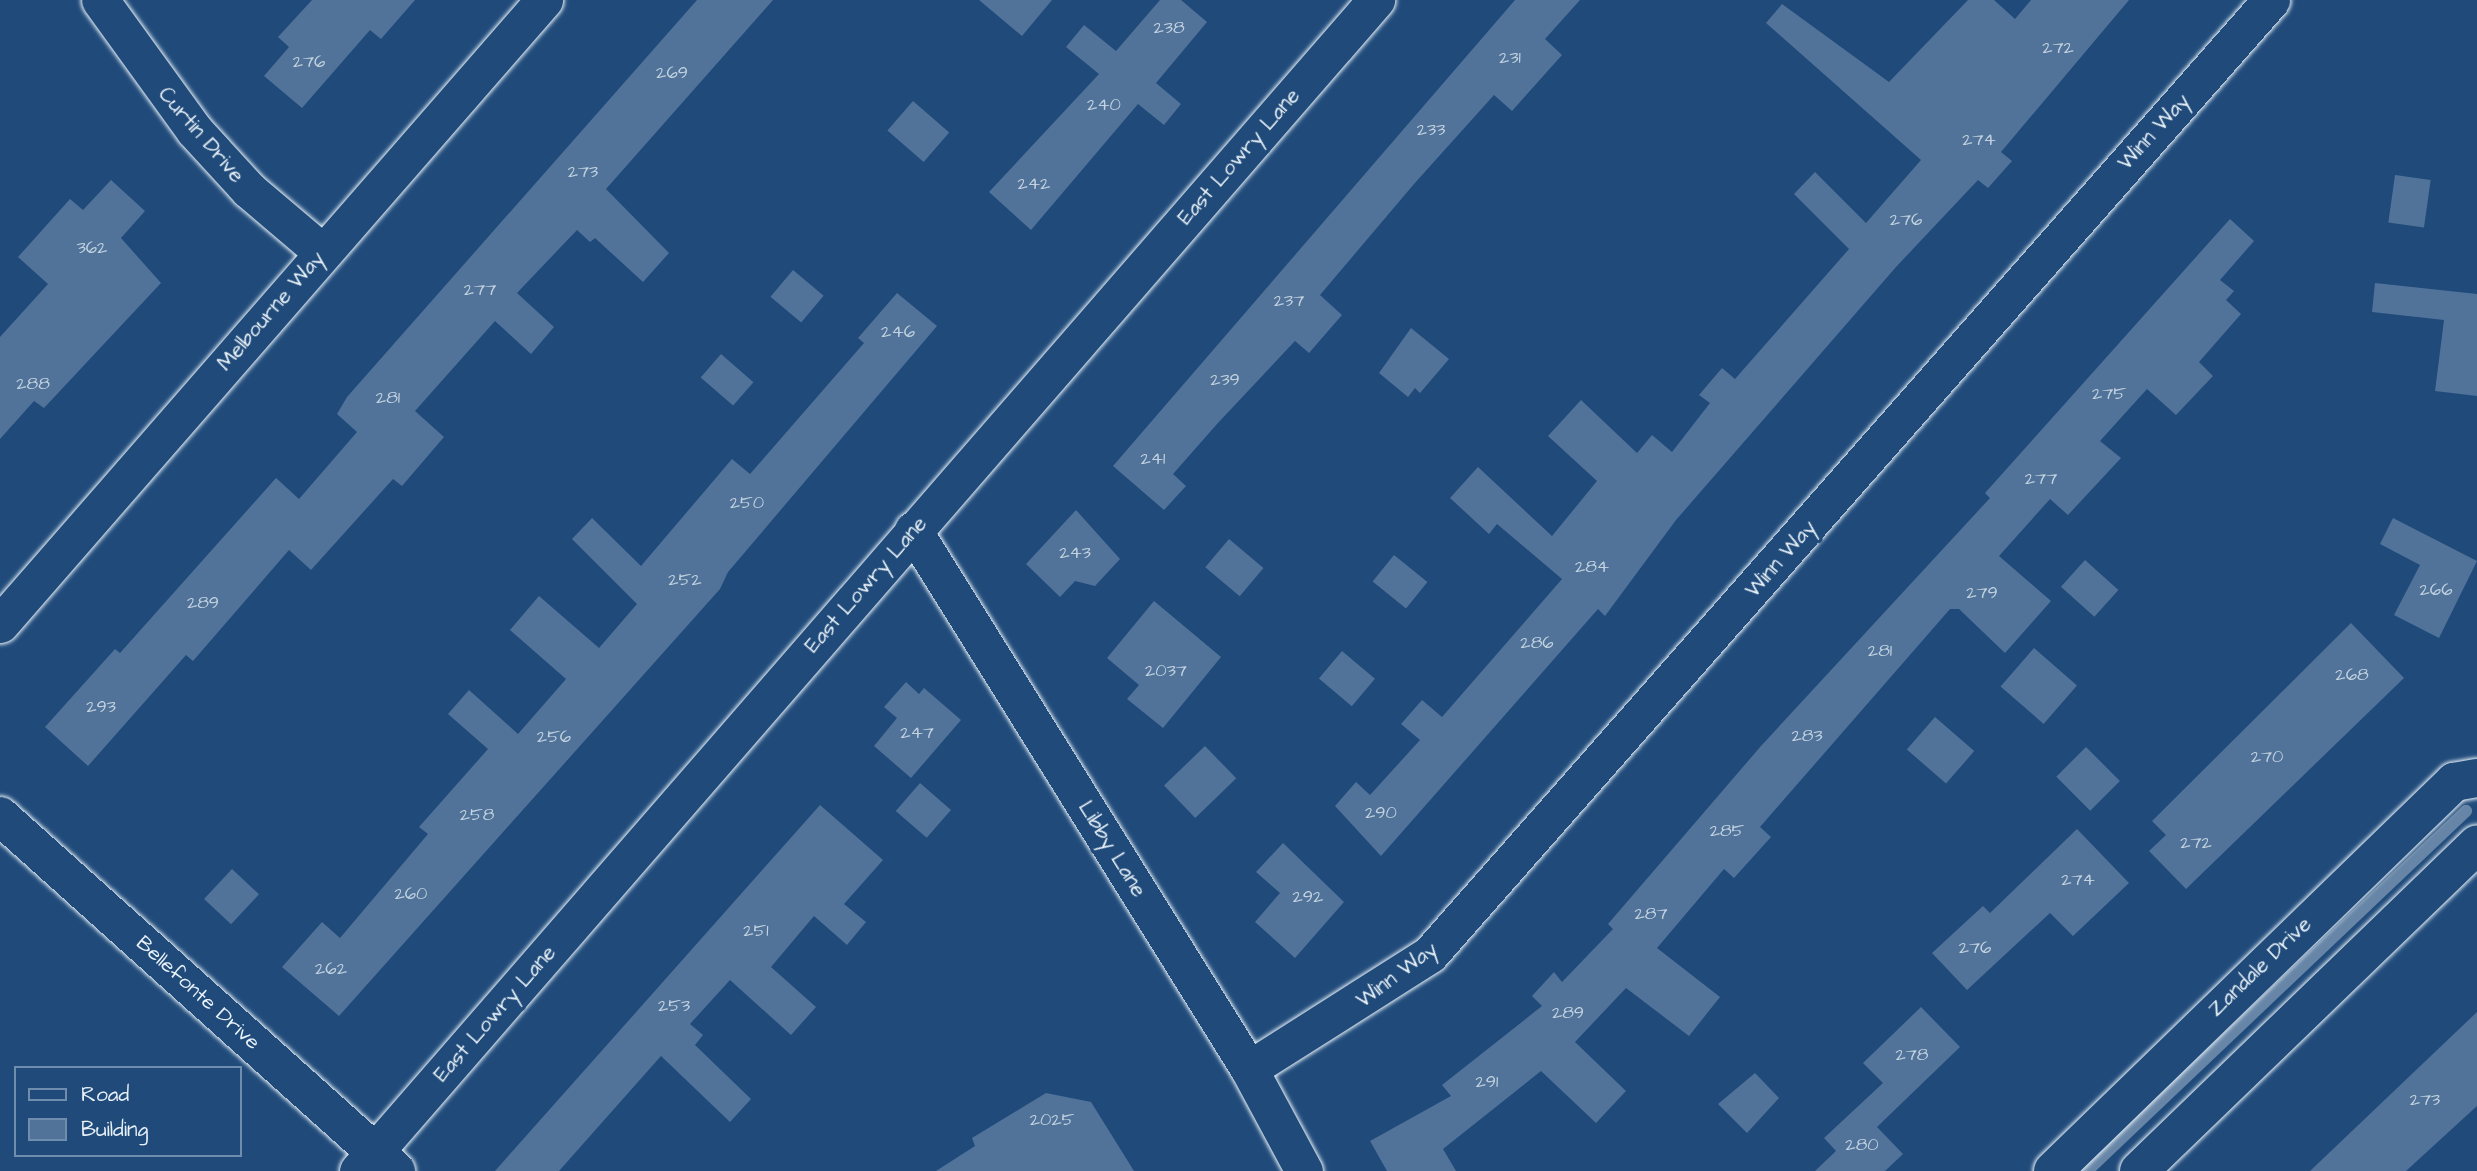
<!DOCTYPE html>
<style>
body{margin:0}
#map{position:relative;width:2477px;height:1171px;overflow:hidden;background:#1f4a7a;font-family:"Architects Daughter",sans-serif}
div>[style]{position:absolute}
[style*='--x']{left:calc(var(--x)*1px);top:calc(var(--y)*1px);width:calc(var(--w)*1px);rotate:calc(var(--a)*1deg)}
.stream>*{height:12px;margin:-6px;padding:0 6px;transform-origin:6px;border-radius:6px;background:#6685a7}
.building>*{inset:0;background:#517399;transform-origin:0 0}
.roads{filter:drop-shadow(0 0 2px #e8f1f8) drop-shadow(0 0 2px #e8f1f8)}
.street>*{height:37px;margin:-18.5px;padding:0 18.5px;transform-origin:18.5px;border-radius:18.5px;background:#1f4a7a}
.secondary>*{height:38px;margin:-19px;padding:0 19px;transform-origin:19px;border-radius:19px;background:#1f4a7a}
span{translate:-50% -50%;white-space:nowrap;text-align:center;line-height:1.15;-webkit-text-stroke:7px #1f4a7a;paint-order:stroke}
.number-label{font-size:18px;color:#c2d2e0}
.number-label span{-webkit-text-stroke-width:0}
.street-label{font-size:21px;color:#e8f1f8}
.legend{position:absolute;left:14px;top:1066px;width:228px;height:91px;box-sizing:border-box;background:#1f4a7a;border:2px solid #6f8dac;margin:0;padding:9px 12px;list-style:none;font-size:21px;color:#e8f1f8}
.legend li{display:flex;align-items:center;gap:14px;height:35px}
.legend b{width:35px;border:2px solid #6f8dac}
</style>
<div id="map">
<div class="stream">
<i style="--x:2087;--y:1171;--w:523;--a:-43.53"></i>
</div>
<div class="building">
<i style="clip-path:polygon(312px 0,415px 0,381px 39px,370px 30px,302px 108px,264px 76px,289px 47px,278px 37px)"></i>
<i style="clip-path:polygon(697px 0,773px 0,606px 189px,669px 253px,643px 282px,595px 238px,590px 242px,577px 230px,517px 293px,554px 327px,531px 354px,495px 321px,415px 411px,444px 437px,402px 486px,393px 479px,311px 570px,289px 550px,193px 661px,186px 655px,88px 766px,45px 727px,115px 649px,120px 653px,276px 478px,299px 499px,357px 432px,337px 414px,347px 397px)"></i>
<i style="clip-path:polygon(979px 0,1052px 0,1022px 36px)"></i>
<i style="clip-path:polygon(1160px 0,1181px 0,1207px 22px,1156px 83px,1181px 104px,1164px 125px,1138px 104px,1031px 230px,989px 192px,1099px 74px,1066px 47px,1084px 25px,1116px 51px)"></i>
<i style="clip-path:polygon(1515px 0,1580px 0,1545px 39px,1562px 55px,1512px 111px,1494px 95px,1414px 184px,1320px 295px,1342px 315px,1309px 353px,1295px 341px,1217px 424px,1173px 474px,1186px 486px,1164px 510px,1113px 466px)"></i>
<i style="clip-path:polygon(1968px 0,1994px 0,2015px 19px,2031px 0,2129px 0,2001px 152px,2012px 161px,1988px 188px,1978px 180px,1896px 267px,1676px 520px,1605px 616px,1598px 609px,1381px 856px,1335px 806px,1356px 782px,1370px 795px,1420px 740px,1401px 724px,1422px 700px,1442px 717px,1562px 579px,1497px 524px,1489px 534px,1450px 498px,1478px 467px,1552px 536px,1597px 481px,1548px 436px,1581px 400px,1637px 453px,1652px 435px,1672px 452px,1710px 403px,1699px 395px,1722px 368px,1735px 379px,1849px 249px,1794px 194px,1815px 172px,1866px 223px,1921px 160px,1766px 23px,1782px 4px,1889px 82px)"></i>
<i style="left:913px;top:101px;width:48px;height:39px;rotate:41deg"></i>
<i style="left:2395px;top:175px;width:36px;height:48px;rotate:8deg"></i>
<i style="clip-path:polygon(111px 180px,145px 211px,121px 238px,161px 283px,44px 408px,34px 401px,0 439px,0 337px,48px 284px,18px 257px,70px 199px,83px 210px)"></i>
<i style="clip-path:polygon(2230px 219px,2254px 241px,2220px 280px,2234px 291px,2226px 300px,2241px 314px,2199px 362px,2213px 376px,2176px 415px,2147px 389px,2100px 441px,2121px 458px,2068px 515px,2050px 499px,1999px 556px,2051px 601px,2005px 653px,1959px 609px,1950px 609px,1760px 827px,1771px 837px,1734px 878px,1724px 869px,1657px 948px,1720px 997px,1689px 1036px,1626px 988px,1575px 1042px,1626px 1091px,1596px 1123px,1541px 1071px,1443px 1149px,1456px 1171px,1387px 1171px,1370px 1141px,1451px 1096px,1442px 1085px,1542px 1006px,1532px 996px,1554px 972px,1562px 982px,1613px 929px,1608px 924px,1761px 746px,1990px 498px,1985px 493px)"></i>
<i style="left:793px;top:270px;width:40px;height:35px;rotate:40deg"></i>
<i style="clip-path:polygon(2375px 283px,2477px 294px,2477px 396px,2435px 391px,2444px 320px,2372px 312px)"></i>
<i style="clip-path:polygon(897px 293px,937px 326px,728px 572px,720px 589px,339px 1016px,282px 967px,322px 922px,340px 938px,428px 834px,419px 827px,488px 749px,448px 714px,469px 690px,518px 734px,566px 679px,510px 630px,539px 596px,599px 648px,637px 604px,572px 539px,592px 518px,641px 566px,732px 459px,750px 474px,864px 343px,858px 338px)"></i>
<i style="clip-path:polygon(1411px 328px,1449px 359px,1420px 393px,1415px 388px,1408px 397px,1379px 373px)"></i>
<i style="left:721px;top:354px;width:43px;height:31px;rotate:41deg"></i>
<i style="clip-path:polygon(1076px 510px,1120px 559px,1095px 586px,1075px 581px,1060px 597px,1026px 564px)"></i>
<i style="clip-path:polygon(2393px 518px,2477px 561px,2439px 638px,2394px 615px,2420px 565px,2380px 544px)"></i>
<i style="left:1229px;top:539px;width:45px;height:37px;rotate:40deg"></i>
<i style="left:1394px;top:555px;width:43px;height:34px;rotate:39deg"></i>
<i style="left:2085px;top:560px;width:45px;height:36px;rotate:42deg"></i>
<i style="clip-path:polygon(1154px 601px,1221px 657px,1163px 728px,1127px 699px,1139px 685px,1107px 658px)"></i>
<i style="clip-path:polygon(2351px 623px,2404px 678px,2186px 889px,2149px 851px,2166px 835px,2152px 821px)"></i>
<i style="left:2034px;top:648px;width:57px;height:51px;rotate:41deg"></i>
<i style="left:1342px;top:651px;width:43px;height:36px;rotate:40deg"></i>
<i style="clip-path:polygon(906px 682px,919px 694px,924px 688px,961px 720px,911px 778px,874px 746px,897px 718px,884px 707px)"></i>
<i style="left:1935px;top:717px;width:52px;height:43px;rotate:41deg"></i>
<i style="left:1205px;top:746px;width:45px;height:57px;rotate:46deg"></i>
<i style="left:2086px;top:747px;width:48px;height:42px;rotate:45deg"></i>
<i style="left:920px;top:783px;width:41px;height:37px;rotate:41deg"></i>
<i style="clip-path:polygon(820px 805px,883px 860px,844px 904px,866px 922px,847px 945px,814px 916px,771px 967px,816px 1007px,791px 1035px,730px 980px,690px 1024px,703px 1035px,695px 1045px,751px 1099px,730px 1122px,661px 1056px,559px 1171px,495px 1171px)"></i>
<i style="clip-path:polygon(2077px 829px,2129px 883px,2073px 936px,2050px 913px,1967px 990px,1932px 953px,1983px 906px,1990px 913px)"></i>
<i style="clip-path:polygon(1283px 843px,1344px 902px,1295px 958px,1255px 922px,1280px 893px,1256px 872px)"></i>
<i style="left:232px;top:869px;width:37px;height:41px;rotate:43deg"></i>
<i style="clip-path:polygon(1921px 1007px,1960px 1047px,1877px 1127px,1903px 1154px,1885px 1171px,1815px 1171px,1836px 1151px,1824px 1138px,1883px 1083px,1863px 1063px)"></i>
<i style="clip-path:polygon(2477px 1012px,2477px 1106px,2406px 1171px,2310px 1171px)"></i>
<i style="clip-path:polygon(1755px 1073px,1779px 1098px,1747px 1133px,1718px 1104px)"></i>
<i style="clip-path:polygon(1046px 1093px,1091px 1102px,1134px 1171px,936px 1171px,975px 1146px,972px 1138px)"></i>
</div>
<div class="roads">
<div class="street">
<i style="--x:100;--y:0;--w:160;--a:54.1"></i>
<i style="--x:194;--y:130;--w:81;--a:47.5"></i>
<i style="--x:249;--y:190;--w:96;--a:40.3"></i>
<i style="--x:913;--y:530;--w:635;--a:58.06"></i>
<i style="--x:1249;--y:1069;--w:116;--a:61.7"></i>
<i style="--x:0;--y:624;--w:828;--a:-48.92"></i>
<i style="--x:1249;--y:1069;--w:214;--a:-32.4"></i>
<i style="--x:1430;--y:954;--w:1272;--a:-48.6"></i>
<i style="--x:358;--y:1171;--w:1552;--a:-49"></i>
</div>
<div class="secondary">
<i style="--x:0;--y:816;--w:532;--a:41.88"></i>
<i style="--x:2053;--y:1171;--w:559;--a:-44.13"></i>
<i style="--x:2454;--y:782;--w:23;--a:-10"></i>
<i style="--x:2139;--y:1171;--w:470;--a:-44"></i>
</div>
</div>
<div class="number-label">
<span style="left:1169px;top:28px">238</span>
<span style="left:2058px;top:48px">272</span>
<span style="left:1510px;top:58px">231</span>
<span style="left:309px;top:62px">276</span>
<span style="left:672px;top:73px">269</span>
<span style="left:1104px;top:105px">240</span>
<span style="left:1431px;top:130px">233</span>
<span style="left:1979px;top:140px">274</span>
<span style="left:583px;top:172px">273</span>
<span style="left:1034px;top:184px">242</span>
<span style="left:1906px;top:220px">276</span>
<span style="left:92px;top:248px">362</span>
<span style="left:480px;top:290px">277</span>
<span style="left:1289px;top:301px">237</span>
<span style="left:898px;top:332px">246</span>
<span style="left:1225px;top:380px">239</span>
<span style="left:33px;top:384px">288</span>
<span style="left:2109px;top:394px">275</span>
<span style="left:388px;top:398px">281</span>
<span style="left:1153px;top:459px">241</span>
<span style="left:2041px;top:479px">277</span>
<span style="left:747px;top:503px">250</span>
<span style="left:1075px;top:553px">243</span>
<span style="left:1592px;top:567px">284</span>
<span style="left:685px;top:580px">252</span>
<span style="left:2436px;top:590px">266</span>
<span style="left:1982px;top:593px">279</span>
<span style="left:203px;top:603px">289</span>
<span style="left:1537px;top:643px">286</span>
<span style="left:1880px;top:651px">281</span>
<span style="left:1166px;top:671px">2037</span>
<span style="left:2352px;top:675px">268</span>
<span style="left:101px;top:707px">293</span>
<span style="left:917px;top:733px">247</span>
<span style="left:1807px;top:736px">283</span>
<span style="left:554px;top:737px">256</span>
<span style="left:2267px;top:757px">270</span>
<span style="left:1381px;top:813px">290</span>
<span style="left:477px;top:815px">258</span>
<span style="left:1727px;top:831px">285</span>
<span style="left:2196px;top:843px">272</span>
<span style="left:2078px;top:880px">274</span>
<span style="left:411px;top:894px">260</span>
<span style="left:1308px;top:897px">292</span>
<span style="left:1651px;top:914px">287</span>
<span style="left:756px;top:931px">251</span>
<span style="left:1975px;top:948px">276</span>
<span style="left:331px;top:969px">262</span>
<span style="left:674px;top:1006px">253</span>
<span style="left:1568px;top:1013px">289</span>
<span style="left:1912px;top:1055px">278</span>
<span style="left:1487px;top:1082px">291</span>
<span style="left:2425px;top:1100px">273</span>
<span style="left:1052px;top:1120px">2025</span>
<span style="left:1862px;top:1145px">280</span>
</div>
<div class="street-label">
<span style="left:2154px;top:132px;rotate:-48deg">Winn Way</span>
<span style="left:201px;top:135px;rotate:49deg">Curtin Drive</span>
<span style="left:1239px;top:157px;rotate:-49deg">East Lowry Lane</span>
<span style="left:271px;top:311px;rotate:-49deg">Melbourne Way</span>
<span style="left:1781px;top:559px;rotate:-49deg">Winn Way</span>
<span style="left:866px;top:585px;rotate:-49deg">East Lowry Lane</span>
<span style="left:1112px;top:849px;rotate:58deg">Libby Lane</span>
<span style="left:2260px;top:967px;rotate:-44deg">Zandale Drive</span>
<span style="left:1397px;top:975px;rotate:-37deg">Winn Way</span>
<span style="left:198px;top:993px;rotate:42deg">Bellefonte Drive</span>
<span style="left:495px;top:1014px;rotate:-49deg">East Lowry Lane</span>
</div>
<ul class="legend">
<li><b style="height:9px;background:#1f4a7a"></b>Road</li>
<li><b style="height:19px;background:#517399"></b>Building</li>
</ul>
</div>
